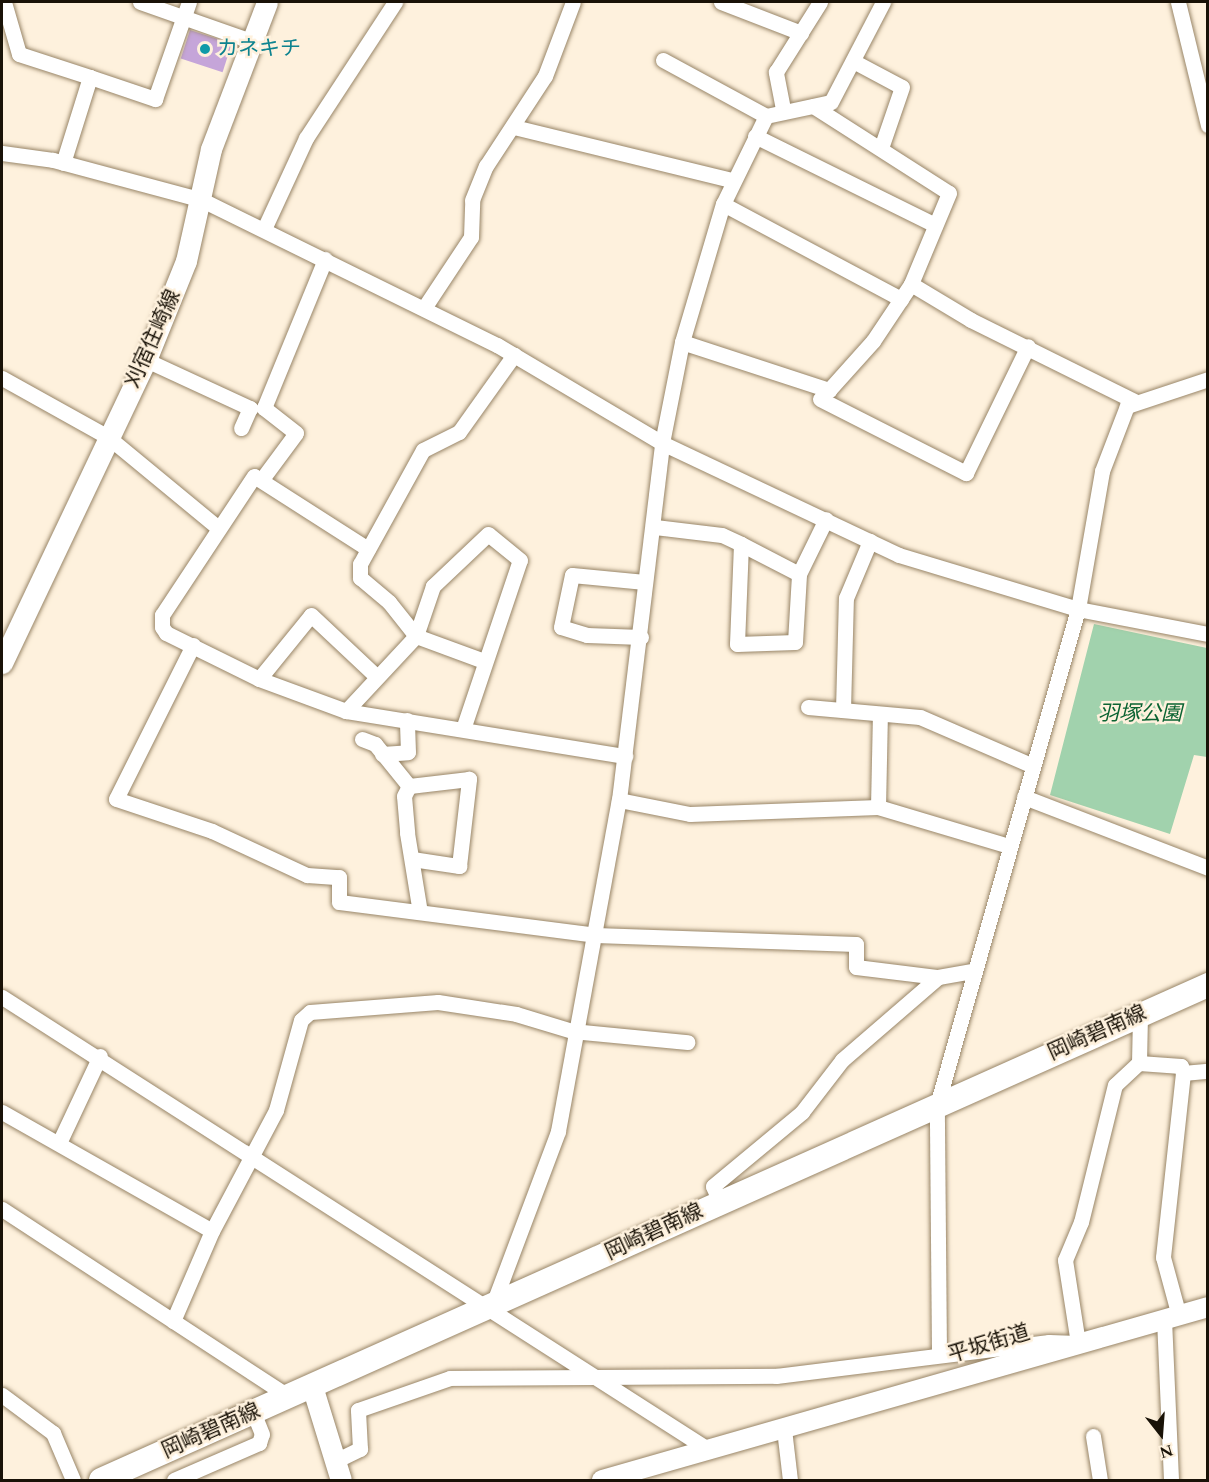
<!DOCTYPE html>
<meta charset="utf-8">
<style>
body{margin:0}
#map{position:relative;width:1209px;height:1482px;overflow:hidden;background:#fef1dd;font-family:Spectral,"Noto Sans JP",serif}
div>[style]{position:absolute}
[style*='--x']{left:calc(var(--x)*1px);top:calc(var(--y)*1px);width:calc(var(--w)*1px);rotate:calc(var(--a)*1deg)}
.green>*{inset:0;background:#a1d2ad}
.building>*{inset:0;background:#c5a5d9;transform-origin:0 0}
.roads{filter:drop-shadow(0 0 2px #988567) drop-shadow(0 0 2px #988567)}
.minor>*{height:15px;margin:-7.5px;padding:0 7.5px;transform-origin:7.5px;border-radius:7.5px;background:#fff}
.tertiary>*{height:20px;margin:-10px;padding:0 10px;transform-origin:10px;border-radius:10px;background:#fff}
.secondary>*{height:21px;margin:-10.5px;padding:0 10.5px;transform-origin:10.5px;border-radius:10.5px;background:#fff}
.primary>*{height:24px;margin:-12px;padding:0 12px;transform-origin:12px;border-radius:12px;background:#fff}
.dots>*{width:16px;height:16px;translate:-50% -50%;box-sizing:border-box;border:3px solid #fef1dd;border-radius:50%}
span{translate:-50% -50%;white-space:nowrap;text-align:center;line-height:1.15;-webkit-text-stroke:5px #fef1dd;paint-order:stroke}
.culture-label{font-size:21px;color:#0d838f}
.left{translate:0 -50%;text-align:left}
.street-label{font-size:21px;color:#191207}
.park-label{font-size:21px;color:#0b6332;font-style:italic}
.frame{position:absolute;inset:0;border:3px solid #191207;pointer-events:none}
.north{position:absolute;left:1131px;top:1404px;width:60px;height:60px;-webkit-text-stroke:4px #fef1dd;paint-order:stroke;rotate:163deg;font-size:16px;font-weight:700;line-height:24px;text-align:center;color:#191207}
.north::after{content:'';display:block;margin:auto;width:21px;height:27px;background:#191207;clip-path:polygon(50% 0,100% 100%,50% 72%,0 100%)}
</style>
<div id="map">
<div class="green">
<i style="clip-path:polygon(1094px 624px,1207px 648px,1207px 757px,1194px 755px,1170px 834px,1050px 795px)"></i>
</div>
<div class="building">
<i style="left:190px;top:30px;width:44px;height:30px;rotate:18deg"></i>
</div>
<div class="roads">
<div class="minor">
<i style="--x:4;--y:2;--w:54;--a:73.9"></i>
<i style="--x:19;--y:54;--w:75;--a:17.9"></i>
<i style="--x:90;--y:77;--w:90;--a:107.4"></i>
<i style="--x:140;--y:2;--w:118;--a:19.4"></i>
<i style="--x:721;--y:2;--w:86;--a:21.2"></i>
<i style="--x:1178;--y:2;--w:127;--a:76.3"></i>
<i style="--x:663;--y:60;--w:117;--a:28.5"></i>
<i style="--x:853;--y:61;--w:55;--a:28"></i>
<i style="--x:902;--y:87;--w:65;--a:109"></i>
<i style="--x:90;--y:77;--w:69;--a:18.7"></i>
<i style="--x:155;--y:99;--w:103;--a:-70.7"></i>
<i style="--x:813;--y:106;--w:161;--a:32.6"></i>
<i style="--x:949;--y:193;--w:99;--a:112.7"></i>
<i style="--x:783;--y:109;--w:38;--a:-101"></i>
<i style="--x:776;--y:72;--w:83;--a:-57.8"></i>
<i style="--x:514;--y:127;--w:223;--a:13.7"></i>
<i style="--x:755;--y:136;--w:201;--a:26.3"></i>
<i style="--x:2;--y:153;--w:51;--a:7.8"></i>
<i style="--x:53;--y:160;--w:154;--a:15"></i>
<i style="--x:202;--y:200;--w:329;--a:26.2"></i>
<i style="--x:497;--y:345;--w:192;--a:30.7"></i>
<i style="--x:662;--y:443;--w:262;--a:25.3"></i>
<i style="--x:899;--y:555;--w:187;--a:16.8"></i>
<i style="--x:1078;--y:609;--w:132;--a:10.9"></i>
<i style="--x:723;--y:204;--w:202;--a:28.1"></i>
<i style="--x:264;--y:229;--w:100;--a:-65.2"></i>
<i style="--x:306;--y:138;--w:163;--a:-56.8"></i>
<i style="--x:424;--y:308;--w:85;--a:-56.5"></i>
<i style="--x:471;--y:237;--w:37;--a:-88"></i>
<i style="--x:472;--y:200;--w:37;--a:-68"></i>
<i style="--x:486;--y:166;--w:108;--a:-56.8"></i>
<i style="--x:545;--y:76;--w:79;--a:-69.3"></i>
<i style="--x:682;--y:342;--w:155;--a:18.1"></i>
<i style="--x:829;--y:390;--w:66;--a:-48.1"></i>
<i style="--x:873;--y:341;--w:69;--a:-56.3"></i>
<i style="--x:911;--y:284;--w:70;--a:31"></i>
<i style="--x:971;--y:320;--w:182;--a:26.4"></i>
<i style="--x:146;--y:360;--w:115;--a:24.8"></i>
<i style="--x:250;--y:408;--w:22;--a:114"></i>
<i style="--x:2;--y:378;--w:121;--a:29.1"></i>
<i style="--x:108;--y:437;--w:141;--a:39.5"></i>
<i style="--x:820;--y:399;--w:164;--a:26.9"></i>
<i style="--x:966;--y:473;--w:141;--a:-64"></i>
<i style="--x:262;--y:479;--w:57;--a:-53.5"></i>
<i style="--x:296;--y:433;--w:41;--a:-142"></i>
<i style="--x:264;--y:408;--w:161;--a:-67.7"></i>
<i style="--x:655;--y:527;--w:67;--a:6.8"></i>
<i style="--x:722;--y:535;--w:21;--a:25"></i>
<i style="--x:741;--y:544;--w:100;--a:92.3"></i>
<i style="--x:737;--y:644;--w:58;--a:-2"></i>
<i style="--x:795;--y:642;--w:68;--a:-86.6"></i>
<i style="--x:799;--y:574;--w:61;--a:-63.9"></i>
<i style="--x:741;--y:544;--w:65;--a:27.3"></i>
<i style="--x:368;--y:549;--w:135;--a:-147.4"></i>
<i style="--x:254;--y:476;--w:167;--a:123.5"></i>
<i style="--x:162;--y:615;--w:12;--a:90"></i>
<i style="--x:162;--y:627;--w:7;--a:56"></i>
<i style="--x:166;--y:633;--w:104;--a:26.3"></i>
<i style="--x:259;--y:679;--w:93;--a:20.2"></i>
<i style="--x:346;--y:711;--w:283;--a:9.2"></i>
<i style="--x:641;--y:637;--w:54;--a:-177.9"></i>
<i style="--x:587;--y:635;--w:27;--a:-163"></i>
<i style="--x:561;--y:627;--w:53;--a:-78.1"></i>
<i style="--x:572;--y:575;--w:73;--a:5.5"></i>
<i style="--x:193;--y:645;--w:172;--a:116.6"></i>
<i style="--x:116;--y:799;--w:101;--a:18.4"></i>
<i style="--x:212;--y:831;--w:105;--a:24.9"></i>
<i style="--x:307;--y:875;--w:32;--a:4"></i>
<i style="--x:339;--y:877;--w:25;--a:90"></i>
<i style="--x:339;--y:902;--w:258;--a:7.3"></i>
<i style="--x:595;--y:935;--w:261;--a:2"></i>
<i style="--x:856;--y:944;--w:23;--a:90"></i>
<i style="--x:856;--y:967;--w:83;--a:7"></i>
<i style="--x:259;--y:679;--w:82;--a:-50.9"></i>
<i style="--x:311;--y:615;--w:88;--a:43.2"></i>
<i style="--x:808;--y:707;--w:112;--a:5.1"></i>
<i style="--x:920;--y:717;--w:123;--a:23.4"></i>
<i style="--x:843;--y:710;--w:112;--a:-88.5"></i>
<i style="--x:846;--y:598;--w:62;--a:-67.2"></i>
<i style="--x:346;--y:711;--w:103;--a:-47"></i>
<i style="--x:416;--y:636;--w:43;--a:-128.5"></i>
<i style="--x:389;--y:602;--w:38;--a:-140"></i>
<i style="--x:360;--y:578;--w:14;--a:-90"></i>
<i style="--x:360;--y:564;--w:130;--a:-61.1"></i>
<i style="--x:423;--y:450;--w:40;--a:-26.6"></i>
<i style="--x:459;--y:432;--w:95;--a:-54.5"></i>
<i style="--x:463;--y:729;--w:178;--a:-71.4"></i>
<i style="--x:520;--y:560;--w:41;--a:-140.9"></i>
<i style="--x:488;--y:534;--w:76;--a:136.6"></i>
<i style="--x:433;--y:586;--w:53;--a:108.8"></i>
<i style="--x:416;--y:636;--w:72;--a:20.2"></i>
<i style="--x:362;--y:739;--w:14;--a:21"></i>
<i style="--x:375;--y:744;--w:54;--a:51"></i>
<i style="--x:382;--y:754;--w:26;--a:-4"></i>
<i style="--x:408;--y:752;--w:32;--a:-92"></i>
<i style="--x:1024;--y:797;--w:197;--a:21.1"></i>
<i style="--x:619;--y:800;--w:72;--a:11.2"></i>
<i style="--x:690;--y:814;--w:188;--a:-2.1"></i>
<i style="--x:878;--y:807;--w:137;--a:16.6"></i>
<i style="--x:878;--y:807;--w:93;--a:-88.8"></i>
<i style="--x:412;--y:859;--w:48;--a:8.5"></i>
<i style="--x:459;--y:866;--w:88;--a:-83.4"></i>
<i style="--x:469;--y:779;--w:60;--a:173.3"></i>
<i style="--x:409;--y:786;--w:11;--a:117"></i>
<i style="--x:404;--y:796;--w:37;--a:85"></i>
<i style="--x:407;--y:833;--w:80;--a:80.7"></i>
<i style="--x:2;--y:997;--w:840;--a:32.65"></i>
<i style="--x:1139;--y:1063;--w:42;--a:4.1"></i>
<i style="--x:1181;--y:1066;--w:7;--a:74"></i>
<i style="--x:2;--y:1112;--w:241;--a:29.5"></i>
<i style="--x:59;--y:1143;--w:96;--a:-64.8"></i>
<i style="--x:720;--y:1202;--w:17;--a:-114"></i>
<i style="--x:713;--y:1186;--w:116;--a:-39.7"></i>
<i style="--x:802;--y:1112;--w:66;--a:-52.4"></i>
<i style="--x:842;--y:1060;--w:127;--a:-40.8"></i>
<i style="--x:938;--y:977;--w:36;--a:-10"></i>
<i style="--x:2;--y:1209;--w:343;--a:33.2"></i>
<i style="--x:492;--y:1307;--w:188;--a:-69.4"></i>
<i style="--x:558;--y:1131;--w:337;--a:-79.6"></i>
<i style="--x:619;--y:800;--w:360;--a:-83.1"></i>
<i style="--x:662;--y:443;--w:103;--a:-78.8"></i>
<i style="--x:682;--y:342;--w:144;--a:-73.5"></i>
<i style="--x:723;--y:204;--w:98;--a:-64"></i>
<i style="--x:766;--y:116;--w:66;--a:-12.2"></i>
<i style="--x:831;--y:102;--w:113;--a:-62.5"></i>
<i style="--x:1179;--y:1316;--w:61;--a:-105.2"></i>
<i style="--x:1163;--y:1257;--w:185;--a:-83.8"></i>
<i style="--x:1183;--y:1073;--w:25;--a:-5"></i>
<i style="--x:1164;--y:1319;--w:161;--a:87.5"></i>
<i style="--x:173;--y:1321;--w:98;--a:-66.6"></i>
<i style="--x:212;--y:1231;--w:137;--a:-62.1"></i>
<i style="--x:276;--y:1110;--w:93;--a:-74.5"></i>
<i style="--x:301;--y:1020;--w:12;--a:-42"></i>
<i style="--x:310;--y:1012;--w:128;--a:-4.5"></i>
<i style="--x:438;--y:1002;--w:79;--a:8.7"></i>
<i style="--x:516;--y:1014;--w:59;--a:16.9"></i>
<i style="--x:572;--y:1031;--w:116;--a:5.5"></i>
<i style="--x:939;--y:1354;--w:249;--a:-90.5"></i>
<i style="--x:937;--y:1105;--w:516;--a:-74.13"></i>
<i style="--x:1078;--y:609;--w:140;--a:-80.1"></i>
<i style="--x:1102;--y:471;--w:70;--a:-69"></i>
<i style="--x:1127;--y:406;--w:85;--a:-18.4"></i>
<i style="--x:2;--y:1395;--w:64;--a:36.7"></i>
<i style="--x:53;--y:1433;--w:51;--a:66.9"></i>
<i style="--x:784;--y:1429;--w:51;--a:83.3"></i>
<i style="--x:1093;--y:1436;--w:45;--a:81"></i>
<i style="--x:335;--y:1461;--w:28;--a:-26"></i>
<i style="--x:360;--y:1449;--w:39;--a:-93"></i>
<i style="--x:358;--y:1410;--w:97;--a:-19.2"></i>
<i style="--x:450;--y:1378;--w:326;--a:-0.4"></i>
<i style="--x:776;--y:1376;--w:275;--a:-7.1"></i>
<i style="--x:1049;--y:1342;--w:29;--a:2"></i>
<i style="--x:1078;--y:1343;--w:84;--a:-98.9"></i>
<i style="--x:1065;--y:1260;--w:41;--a:-67.2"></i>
<i style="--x:1081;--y:1222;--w:141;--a:-76.1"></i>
<i style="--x:1115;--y:1085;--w:33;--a:-43"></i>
<i style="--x:1139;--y:1063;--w:49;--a:-88.8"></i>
<i style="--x:174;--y:1480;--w:93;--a:-23.5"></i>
<i style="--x:259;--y:1443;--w:9;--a:-72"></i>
<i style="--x:262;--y:1434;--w:24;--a:-112"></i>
</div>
<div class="tertiary">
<i style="--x:602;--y:1480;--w:630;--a:-15.93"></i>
</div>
<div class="secondary">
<i style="--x:2;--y:663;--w:335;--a:-64.6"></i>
<i style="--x:146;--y:360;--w:107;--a:-68"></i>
<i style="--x:186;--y:261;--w:115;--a:-77.4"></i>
<i style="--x:211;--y:149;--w:157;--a:-69.1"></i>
<i style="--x:312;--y:1386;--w:98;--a:72.9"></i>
</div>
<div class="primary">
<i style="--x:101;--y:1480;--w:1213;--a:-24.09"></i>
</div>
</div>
<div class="dots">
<i style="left:205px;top:49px;background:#0f9aa8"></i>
</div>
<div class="culture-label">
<span class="left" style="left:217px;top:49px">カネキチ</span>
</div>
<div class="street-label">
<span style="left:153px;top:339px;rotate:-66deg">刈宿住崎線</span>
<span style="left:1097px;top:1033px;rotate:-24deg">岡崎碧南線</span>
<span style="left:654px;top:1232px;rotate:-25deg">岡崎碧南線</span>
<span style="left:989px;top:1344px;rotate:-17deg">平坂街道</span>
<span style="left:211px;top:1431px;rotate:-24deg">岡崎碧南線</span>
</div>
<div class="park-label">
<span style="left:1140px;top:714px">羽塚公園</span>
</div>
<div class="frame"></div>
<div class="north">N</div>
</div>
